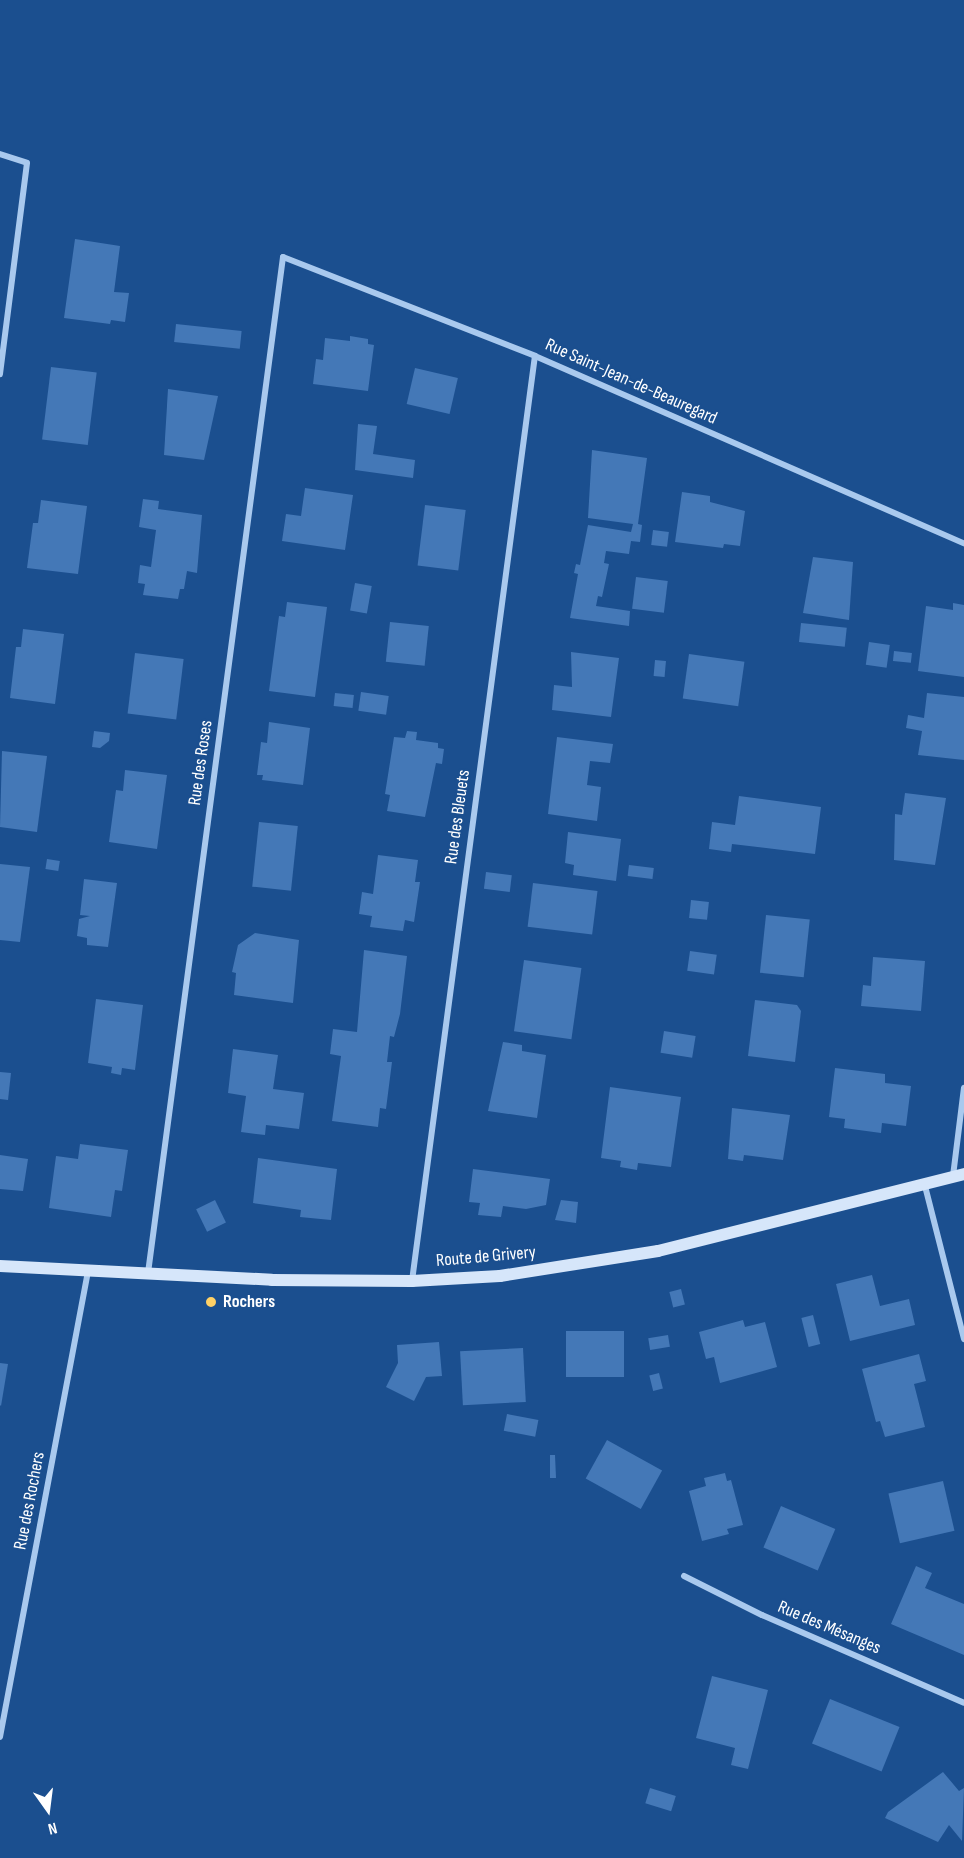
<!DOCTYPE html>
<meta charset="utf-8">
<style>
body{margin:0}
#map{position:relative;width:964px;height:1858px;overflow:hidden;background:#1b4f8f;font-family:"Sofia Sans Condensed",sans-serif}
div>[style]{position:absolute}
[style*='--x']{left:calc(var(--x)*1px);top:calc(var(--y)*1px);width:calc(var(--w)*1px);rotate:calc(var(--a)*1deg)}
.building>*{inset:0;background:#4478b7;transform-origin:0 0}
.street>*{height:6px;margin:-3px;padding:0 3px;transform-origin:3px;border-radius:3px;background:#a9c9ee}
.secondary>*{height:12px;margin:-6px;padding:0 6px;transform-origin:6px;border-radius:6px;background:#d6e6fa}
.dots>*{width:16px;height:16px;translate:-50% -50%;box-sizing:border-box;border:3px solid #1b4f8f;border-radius:50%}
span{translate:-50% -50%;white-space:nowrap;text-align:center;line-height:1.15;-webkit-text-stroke:4.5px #1b4f8f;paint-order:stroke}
.street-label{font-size:18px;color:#fff}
.poi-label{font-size:18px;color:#fff;font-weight:700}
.left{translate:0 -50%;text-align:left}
.north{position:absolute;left:18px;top:1780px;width:60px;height:60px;-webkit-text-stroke:4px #1b4f8f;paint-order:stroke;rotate:166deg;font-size:16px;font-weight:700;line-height:24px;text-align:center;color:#fff}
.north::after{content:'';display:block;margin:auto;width:21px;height:27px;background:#fff;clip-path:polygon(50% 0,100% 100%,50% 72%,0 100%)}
</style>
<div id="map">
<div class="building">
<i style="clip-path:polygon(75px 239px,120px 246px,114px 292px,129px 293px,125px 322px,111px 320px,110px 324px,64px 318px)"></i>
<i style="left:176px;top:324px;width:66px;height:18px;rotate:6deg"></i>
<i style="clip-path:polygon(350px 336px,368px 339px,368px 344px,374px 345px,368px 391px,313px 384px,316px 359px,323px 360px,325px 338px,350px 341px)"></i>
<i style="left:51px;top:367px;width:46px;height:73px;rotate:7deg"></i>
<i style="left:415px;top:368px;width:44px;height:37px;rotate:13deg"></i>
<i style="clip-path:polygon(168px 389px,218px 396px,204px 460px,164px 455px)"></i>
<i style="clip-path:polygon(358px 424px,377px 426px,373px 454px,415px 460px,413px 478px,355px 470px)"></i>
<i style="clip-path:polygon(592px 450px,647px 458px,638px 524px,642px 525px,640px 542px,631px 541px,629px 554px,606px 551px,604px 563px,609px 564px,602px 597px,598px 596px,596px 606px,630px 611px,629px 626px,570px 618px,578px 574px,574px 573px,576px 564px,580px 565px,588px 525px,631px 532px,633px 524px,588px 518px)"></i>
<i style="clip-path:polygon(305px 488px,353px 495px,345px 550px,282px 541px,286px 514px,301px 516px)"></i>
<i style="clip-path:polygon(682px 492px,710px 496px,710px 502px,745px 511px,740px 546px,724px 544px,723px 548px,675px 542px)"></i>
<i style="clip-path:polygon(143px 499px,159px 501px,158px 509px,202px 515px,197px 573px,187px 571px,184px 589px,180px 589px,178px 599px,143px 595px,145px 584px,138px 583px,140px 565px,151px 567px,156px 530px,139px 527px)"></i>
<i style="clip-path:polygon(41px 500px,87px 506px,78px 574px,27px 568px,33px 523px,38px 523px)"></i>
<i style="left:425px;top:505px;width:41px;height:61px;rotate:7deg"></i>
<i style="left:653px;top:530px;width:16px;height:15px;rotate:7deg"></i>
<i style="clip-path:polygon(813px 557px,853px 562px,849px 620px,803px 613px)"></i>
<i style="left:636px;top:577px;width:32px;height:32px;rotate:7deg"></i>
<i style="left:355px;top:583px;width:17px;height:28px;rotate:10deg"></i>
<i style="clip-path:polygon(287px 602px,327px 607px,315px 697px,269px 691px,279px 616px,285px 617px)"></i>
<i style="clip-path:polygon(953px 603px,964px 605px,964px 677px,918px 671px,926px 606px,953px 610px)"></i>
<i style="left:390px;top:622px;width:39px;height:40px;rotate:6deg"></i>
<i style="left:801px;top:623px;width:46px;height:19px;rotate:6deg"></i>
<i style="clip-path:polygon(23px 629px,64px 634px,55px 704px,10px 698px,16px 647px,21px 647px)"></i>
<i style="left:869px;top:642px;width:21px;height:23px;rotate:8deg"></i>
<i style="left:894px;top:651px;width:18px;height:10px;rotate:6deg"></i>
<i style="clip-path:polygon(571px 652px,619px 658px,611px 717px,552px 710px,554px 685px,572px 687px)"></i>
<i style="left:135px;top:653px;width:49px;height:61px;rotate:7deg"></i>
<i style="left:689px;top:654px;width:56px;height:45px;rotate:8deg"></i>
<i style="left:655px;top:660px;width:11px;height:16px;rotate:5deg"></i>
<i style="left:361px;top:692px;width:28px;height:19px;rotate:8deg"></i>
<i style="left:335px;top:693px;width:19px;height:13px;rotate:6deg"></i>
<i style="clip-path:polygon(927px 693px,964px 697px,964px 760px,918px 755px,922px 731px,906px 728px,907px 722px,908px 715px,924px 718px)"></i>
<i style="clip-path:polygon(269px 722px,310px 728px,303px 785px,262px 780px,263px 775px,257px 775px,261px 742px,267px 743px)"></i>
<i style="clip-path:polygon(94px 731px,110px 733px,109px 741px,100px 748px,92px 747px)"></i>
<i style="clip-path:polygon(407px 731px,417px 732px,416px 740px,438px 743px,438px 748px,444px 749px,442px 764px,436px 763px,425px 817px,387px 811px,390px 795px,385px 794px,394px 737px,405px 738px)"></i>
<i style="clip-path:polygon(557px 737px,613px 744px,610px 763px,590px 761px,587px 785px,601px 787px,597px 821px,548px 814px)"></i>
<i style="clip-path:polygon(2px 751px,47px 756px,37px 832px,0 827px)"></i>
<i style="clip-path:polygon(125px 770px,167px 775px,157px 849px,109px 842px,116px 790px,123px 791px)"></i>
<i style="clip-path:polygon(905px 793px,946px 798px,935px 865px,894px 860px,895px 814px,902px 815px)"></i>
<i style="clip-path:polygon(739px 796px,821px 807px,815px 854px,732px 844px,731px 852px,709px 849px,712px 822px,735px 825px)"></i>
<i style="left:259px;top:822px;width:39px;height:65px;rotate:6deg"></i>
<i style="clip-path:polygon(568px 832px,621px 839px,616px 881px,573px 875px,574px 865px,565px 863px)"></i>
<i style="clip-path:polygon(378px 855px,418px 860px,415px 882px,420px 882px,414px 922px,405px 920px,403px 931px,370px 927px,372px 916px,359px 914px,362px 892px,373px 894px)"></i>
<i style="left:47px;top:859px;width:13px;height:10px;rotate:9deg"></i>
<i style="clip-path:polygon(0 864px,30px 867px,20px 942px,0 940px)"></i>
<i style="left:629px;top:865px;width:25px;height:11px;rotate:7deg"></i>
<i style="left:486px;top:872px;width:26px;height:17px;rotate:7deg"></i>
<i style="clip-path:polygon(84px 879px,117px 883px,108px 947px,87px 945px,87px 938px,77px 936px,79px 919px,90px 916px,80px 915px)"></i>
<i style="left:533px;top:883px;width:65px;height:44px;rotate:7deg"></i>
<i style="left:691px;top:900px;width:18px;height:18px;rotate:6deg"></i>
<i style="left:766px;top:915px;width:44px;height:58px;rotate:6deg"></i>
<i style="clip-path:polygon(255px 933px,299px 940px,293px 1003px,234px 995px,236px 973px,232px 972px,238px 945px)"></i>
<i style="clip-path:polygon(364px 950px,407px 956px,400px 1014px,394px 1037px,390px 1036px,387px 1062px,392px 1062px,386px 1109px,380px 1108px,378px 1127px,332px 1121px,341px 1056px,330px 1054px,333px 1029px,357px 1032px)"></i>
<i style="left:690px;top:951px;width:27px;height:20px;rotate:8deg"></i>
<i style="clip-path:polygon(873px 957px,925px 961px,921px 1011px,861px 1006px,863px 985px,871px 986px)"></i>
<i style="left:524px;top:960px;width:58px;height:72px;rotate:8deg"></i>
<i style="clip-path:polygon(96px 999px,143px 1005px,135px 1070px,122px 1068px,121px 1075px,111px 1073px,112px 1067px,88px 1063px)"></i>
<i style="clip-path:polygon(755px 1000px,797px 1005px,801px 1011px,795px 1062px,748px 1056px)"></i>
<i style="left:664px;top:1031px;width:32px;height:22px;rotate:9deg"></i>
<i style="clip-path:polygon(503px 1042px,522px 1045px,522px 1051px,546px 1055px,537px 1118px,488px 1111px)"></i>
<i style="clip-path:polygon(233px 1049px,278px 1055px,273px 1089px,304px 1093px,299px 1129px,266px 1125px,265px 1135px,241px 1132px,246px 1096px,228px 1093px)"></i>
<i style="clip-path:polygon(835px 1068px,885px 1074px,885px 1083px,911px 1086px,906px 1126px,882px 1123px,881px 1133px,844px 1128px,845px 1119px,829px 1117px)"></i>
<i style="clip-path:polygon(0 1072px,11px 1073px,8px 1100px,0 1099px)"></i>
<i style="clip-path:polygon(610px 1087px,681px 1097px,671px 1167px,638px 1163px,637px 1170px,620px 1167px,621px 1161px,601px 1158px)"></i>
<i style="clip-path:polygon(732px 1108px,790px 1115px,783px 1160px,744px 1155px,743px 1161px,728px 1159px)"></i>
<i style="clip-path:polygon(80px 1144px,128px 1150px,122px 1191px,115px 1190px,111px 1217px,49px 1208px,56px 1156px,78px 1159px)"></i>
<i style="clip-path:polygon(0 1155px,28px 1159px,23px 1191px,0 1189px)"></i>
<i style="clip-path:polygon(258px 1158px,337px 1169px,331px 1220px,300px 1217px,301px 1210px,253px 1203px)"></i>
<i style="clip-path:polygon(473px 1169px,550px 1179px,546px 1205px,526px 1209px,503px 1206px,501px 1217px,478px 1215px,480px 1203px,469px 1202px)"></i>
<i style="left:215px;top:1200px;width:25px;height:21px;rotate:64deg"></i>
<i style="clip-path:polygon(561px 1200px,578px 1202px,576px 1223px,555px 1220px)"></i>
<i style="clip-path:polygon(872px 1275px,880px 1306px,909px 1299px,915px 1325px,850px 1341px,836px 1284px)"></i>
<i style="left:681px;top:1289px;width:16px;height:12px;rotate:76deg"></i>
<i style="left:813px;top:1315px;width:30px;height:12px;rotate:76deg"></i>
<i style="clip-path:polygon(743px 1320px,745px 1327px,765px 1322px,777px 1367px,720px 1383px,714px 1357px,706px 1359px,699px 1332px)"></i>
<i style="left:624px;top:1331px;width:46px;height:58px;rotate:90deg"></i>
<i style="left:668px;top:1335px;width:12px;height:20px;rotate:81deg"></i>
<i style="clip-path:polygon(439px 1342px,442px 1376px,426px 1377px,414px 1401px,386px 1387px,398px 1363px,397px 1345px)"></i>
<i style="left:523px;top:1348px;width:54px;height:63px;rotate:87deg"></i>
<i style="clip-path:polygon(919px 1354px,926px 1381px,914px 1384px,925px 1427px,885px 1437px,880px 1421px,876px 1422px,862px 1369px)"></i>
<i style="clip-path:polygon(0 1363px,8px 1364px,1px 1406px,0 1405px)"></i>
<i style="left:659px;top:1373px;width:16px;height:10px;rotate:76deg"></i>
<i style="left:507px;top:1414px;width:32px;height:17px;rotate:11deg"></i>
<i style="left:607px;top:1440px;width:63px;height:44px;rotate:29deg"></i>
<i style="clip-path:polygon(550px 1455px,555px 1455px,556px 1478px,550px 1478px)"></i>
<i style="clip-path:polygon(725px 1473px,727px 1481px,731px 1480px,743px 1525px,727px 1529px,729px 1534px,702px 1541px,689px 1491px,706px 1486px,704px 1478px)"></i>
<i style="left:943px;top:1481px;width:51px;height:56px;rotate:77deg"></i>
<i style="left:781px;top:1506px;width:59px;height:45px;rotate:23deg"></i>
<i style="clip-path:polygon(916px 1566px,932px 1573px,925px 1588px,964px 1604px,964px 1655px,891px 1624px)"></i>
<i style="clip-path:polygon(712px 1676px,768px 1690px,748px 1769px,731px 1765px,735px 1748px,696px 1738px)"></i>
<i style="left:830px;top:1699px;width:75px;height:48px;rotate:22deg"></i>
<i style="clip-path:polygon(943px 1772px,959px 1791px,964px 1788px,962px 1841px,949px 1825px,938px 1842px,885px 1818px,888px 1812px)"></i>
<i style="left:650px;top:1788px;width:27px;height:16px;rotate:17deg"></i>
</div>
<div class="street">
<i style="--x:0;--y:154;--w:28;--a:18"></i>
<i style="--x:27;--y:163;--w:213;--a:97.3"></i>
<i style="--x:953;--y:1176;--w:89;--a:-82.9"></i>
<i style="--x:925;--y:1186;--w:158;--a:75.7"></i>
<i style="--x:148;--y:1273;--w:1025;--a:-82.43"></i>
<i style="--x:283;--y:257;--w:271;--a:21.4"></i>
<i style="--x:535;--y:356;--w:468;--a:23.6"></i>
<i style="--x:412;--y:1281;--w:933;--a:-82.43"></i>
<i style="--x:684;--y:1576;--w:87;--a:26.6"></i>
<i style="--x:762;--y:1615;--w:220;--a:23.5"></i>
<i style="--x:0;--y:1737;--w:474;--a:-79.3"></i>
</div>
<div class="secondary">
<i style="--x:0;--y:1266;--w:272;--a:2.9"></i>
<i style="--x:272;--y:1280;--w:140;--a:0.4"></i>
<i style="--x:412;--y:1281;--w:88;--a:-3.3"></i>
<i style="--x:500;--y:1276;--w:160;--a:-9"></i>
<i style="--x:658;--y:1251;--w:316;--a:-14.1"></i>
</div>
<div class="dots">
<i style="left:211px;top:1302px;background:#ffd166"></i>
</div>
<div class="street-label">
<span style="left:631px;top:382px;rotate:24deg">Rue Saint-Jean-de-Beauregard</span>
<span style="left:201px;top:763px;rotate:-82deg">Rue des Roses</span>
<span style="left:458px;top:817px;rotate:-82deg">Rue des Bleuets</span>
<span style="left:486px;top:1257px;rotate:-5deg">Route de Grivery</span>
<span style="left:30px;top:1501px;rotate:-79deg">Rue des Rochers</span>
<span style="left:829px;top:1628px;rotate:23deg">Rue des Mésanges</span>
</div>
<div class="poi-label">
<span class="left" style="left:223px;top:1302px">Rochers</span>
</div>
<div class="north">N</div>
</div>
